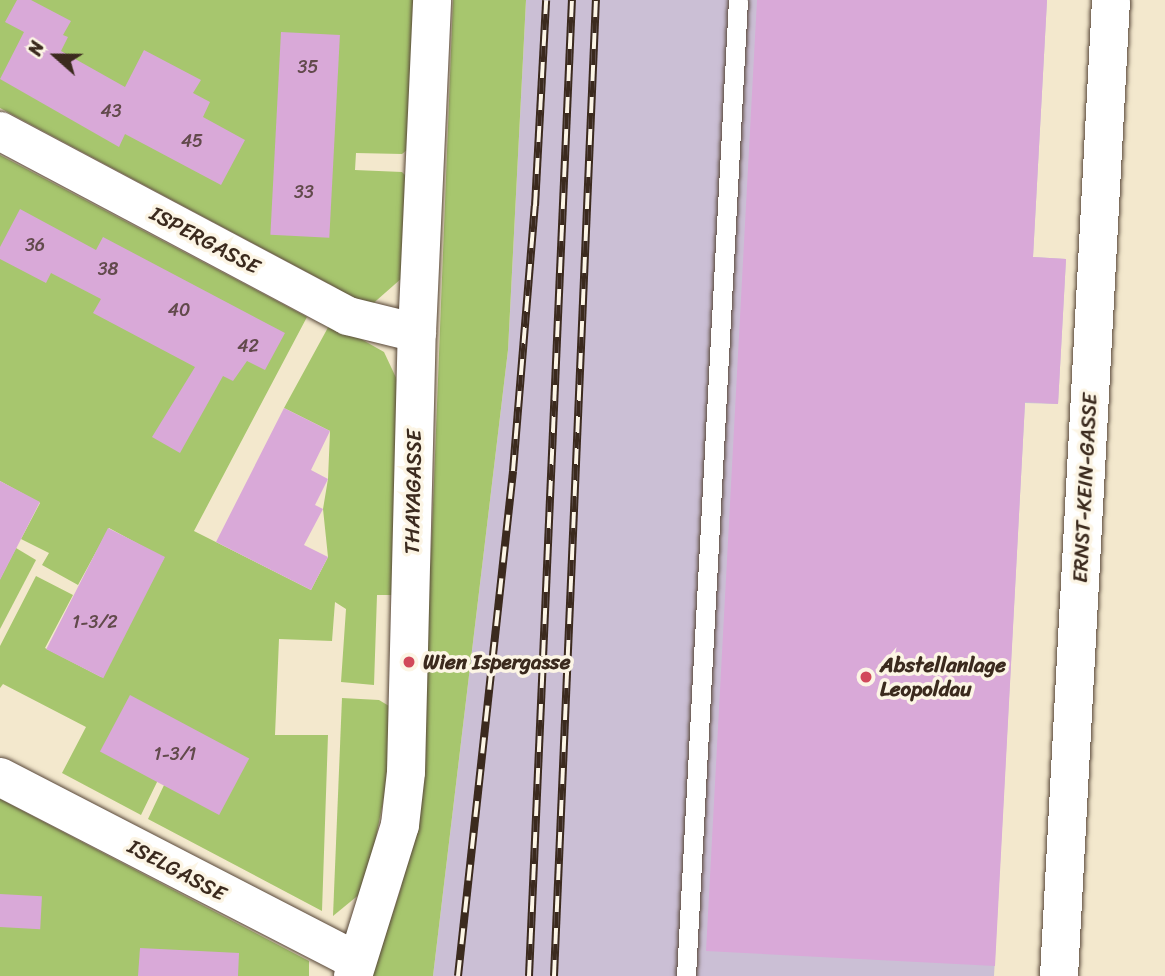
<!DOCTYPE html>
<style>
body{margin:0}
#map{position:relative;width:1165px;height:976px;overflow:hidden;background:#f3e8cd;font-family:Sriracha,sans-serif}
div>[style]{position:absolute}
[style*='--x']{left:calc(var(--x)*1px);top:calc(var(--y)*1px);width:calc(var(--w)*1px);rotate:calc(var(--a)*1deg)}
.industrial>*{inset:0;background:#cbbfd5}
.green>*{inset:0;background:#a7c66e}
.building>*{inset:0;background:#d9a9d8;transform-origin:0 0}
.roads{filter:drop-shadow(0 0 2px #574638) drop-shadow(0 0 2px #574638)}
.service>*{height:19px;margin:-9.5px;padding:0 9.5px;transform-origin:9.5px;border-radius:9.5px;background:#fff}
.minor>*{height:38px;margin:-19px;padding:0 19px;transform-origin:19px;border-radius:19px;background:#fff}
.rail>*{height:8px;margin-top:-4px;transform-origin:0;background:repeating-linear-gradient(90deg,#fcf5e5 0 16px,#3b2a1e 0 32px);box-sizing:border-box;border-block:2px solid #3b2a1e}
.dots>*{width:19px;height:19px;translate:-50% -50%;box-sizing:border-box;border:4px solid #fcf5e5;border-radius:50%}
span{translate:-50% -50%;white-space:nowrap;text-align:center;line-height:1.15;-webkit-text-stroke:7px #fcf5e5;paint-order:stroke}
.number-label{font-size:18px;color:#624a4c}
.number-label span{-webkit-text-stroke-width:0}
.street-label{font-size:21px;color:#3b2a1e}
.poi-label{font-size:21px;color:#3b2a1e;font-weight:700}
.left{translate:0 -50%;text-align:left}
.north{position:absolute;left:21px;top:21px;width:70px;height:70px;-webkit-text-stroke:5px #fcf5e5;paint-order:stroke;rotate:291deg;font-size:19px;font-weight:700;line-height:28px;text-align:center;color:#3b2a1e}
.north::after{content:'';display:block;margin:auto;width:24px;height:32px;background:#3b2a1e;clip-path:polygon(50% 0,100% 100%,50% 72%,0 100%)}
</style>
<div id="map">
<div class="industrial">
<i style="clip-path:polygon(526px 0,1047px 0,1033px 257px,1066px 259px,1058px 404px,1025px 403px,994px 976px,433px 976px,508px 350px)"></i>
</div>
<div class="green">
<i style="clip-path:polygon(0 0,415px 0,407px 150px,402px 154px,356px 153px,355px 170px,402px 172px,408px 178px,402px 278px,369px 307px,347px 300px,335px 287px,0 108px)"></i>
<i style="clip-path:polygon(453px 0,526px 0,508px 350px,433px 976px,372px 976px,401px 888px,419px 771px,432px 531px)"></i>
<i style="clip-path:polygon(0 155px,307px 317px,194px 531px,311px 590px,328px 557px,323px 509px,328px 479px,330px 431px,284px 408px,331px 322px,384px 352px,399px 384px,394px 595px,377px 595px,374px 685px,341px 682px,346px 609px,335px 602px,332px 641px,279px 639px,275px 735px,328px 735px,322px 911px,148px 819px,165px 783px,186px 792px,101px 751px,158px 780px,141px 815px,62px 773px,86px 727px,3px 684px,0 688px,0 646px,36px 576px,73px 595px,45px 648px,101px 677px,164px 558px,109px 528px,78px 585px,42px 565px,49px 553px,21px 539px,40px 503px,0 481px)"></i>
<i style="clip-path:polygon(16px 548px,36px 560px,0 629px,0 579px)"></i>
<i style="clip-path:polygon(342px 698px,379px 700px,389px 706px,392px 713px,385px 792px,368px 877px,361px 893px,333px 916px)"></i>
<i style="clip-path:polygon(0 799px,309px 961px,309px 976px,0 976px)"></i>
</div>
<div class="building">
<i style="clip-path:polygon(17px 0,31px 0,71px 21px,63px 35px,68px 37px,61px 51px,125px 87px,144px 50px,201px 80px,193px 93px,210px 102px,203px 117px,245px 140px,221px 185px,125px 134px,119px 147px,0 79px,24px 32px,5px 22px)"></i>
<i style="clip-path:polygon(757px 0,1047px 0,1033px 257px,1066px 259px,1058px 404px,1025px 402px,995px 966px,706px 951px)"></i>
<i style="left:281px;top:32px;width:59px;height:203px;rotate:3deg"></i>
<i style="clip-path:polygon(20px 209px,96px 250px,103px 237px,285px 333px,265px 370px,247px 361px,233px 381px,223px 376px,180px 453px,152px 437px,195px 367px,93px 313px,101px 299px,51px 273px,46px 283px,0 259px,0 247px)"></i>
<i style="clip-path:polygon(284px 408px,330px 431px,311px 470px,328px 479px,315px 505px,323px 509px,304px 545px,328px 557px,311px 590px,216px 542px)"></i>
<i style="clip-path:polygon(0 481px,40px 502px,0 580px)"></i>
<i style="left:108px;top:528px;width:64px;height:136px;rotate:27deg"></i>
<i style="left:130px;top:695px;width:135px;height:64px;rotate:28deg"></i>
<i style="left:0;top:894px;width:42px;height:33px;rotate:3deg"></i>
<i style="clip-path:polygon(140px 948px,239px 953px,238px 976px,138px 976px)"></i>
</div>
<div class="roads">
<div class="service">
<i style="--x:686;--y:976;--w:977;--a:-86.95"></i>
</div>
<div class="minor">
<i style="--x:0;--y:131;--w:394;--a:28"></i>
<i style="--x:348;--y:316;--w:71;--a:13.8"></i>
<i style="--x:0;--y:777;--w:401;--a:27.3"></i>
<i style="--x:353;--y:976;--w:158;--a:-72.7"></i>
<i style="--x:400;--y:825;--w:53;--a:-83.5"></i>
<i style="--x:406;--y:772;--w:439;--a:-88.6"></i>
<i style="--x:417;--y:333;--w:333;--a:-87.4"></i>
<i style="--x:1059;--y:976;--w:977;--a:-86.95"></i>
</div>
</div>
<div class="rail">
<i style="--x:458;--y:976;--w:508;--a:-83.78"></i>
<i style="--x:513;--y:471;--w:266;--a:-85.3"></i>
<i style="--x:535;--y:206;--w:206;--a:-86.9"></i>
<i style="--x:529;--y:976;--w:977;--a:-87.48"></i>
<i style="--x:554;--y:976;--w:977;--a:-87.54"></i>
</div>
<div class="dots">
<i style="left:409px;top:662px;background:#d1495b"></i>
<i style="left:866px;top:677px;background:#d1495b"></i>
</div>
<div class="number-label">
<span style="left:308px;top:67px">35</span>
<span style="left:111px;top:111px">43</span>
<span style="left:192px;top:141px">45</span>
<span style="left:304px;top:192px">33</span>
<span style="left:35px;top:245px">36</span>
<span style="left:108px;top:269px">38</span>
<span style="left:179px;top:310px">40</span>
<span style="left:248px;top:346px">42</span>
<span style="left:95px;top:622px">1-3/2</span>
<span style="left:175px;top:754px">1-3/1</span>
</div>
<div class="street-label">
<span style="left:205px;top:240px;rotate:28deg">ISPERGASSE</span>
<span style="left:1085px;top:488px;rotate:-87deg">ERNST-KEIN-GASSE</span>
<span style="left:413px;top:492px;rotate:-89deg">THAYAGASSE</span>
<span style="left:177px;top:870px;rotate:28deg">ISELGASSE</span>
</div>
<div class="poi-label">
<span class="left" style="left:423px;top:662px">Wien Ispergasse</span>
<span class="left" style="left:880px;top:677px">Abstellanlage<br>Leopoldau</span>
</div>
<div class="north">N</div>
</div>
